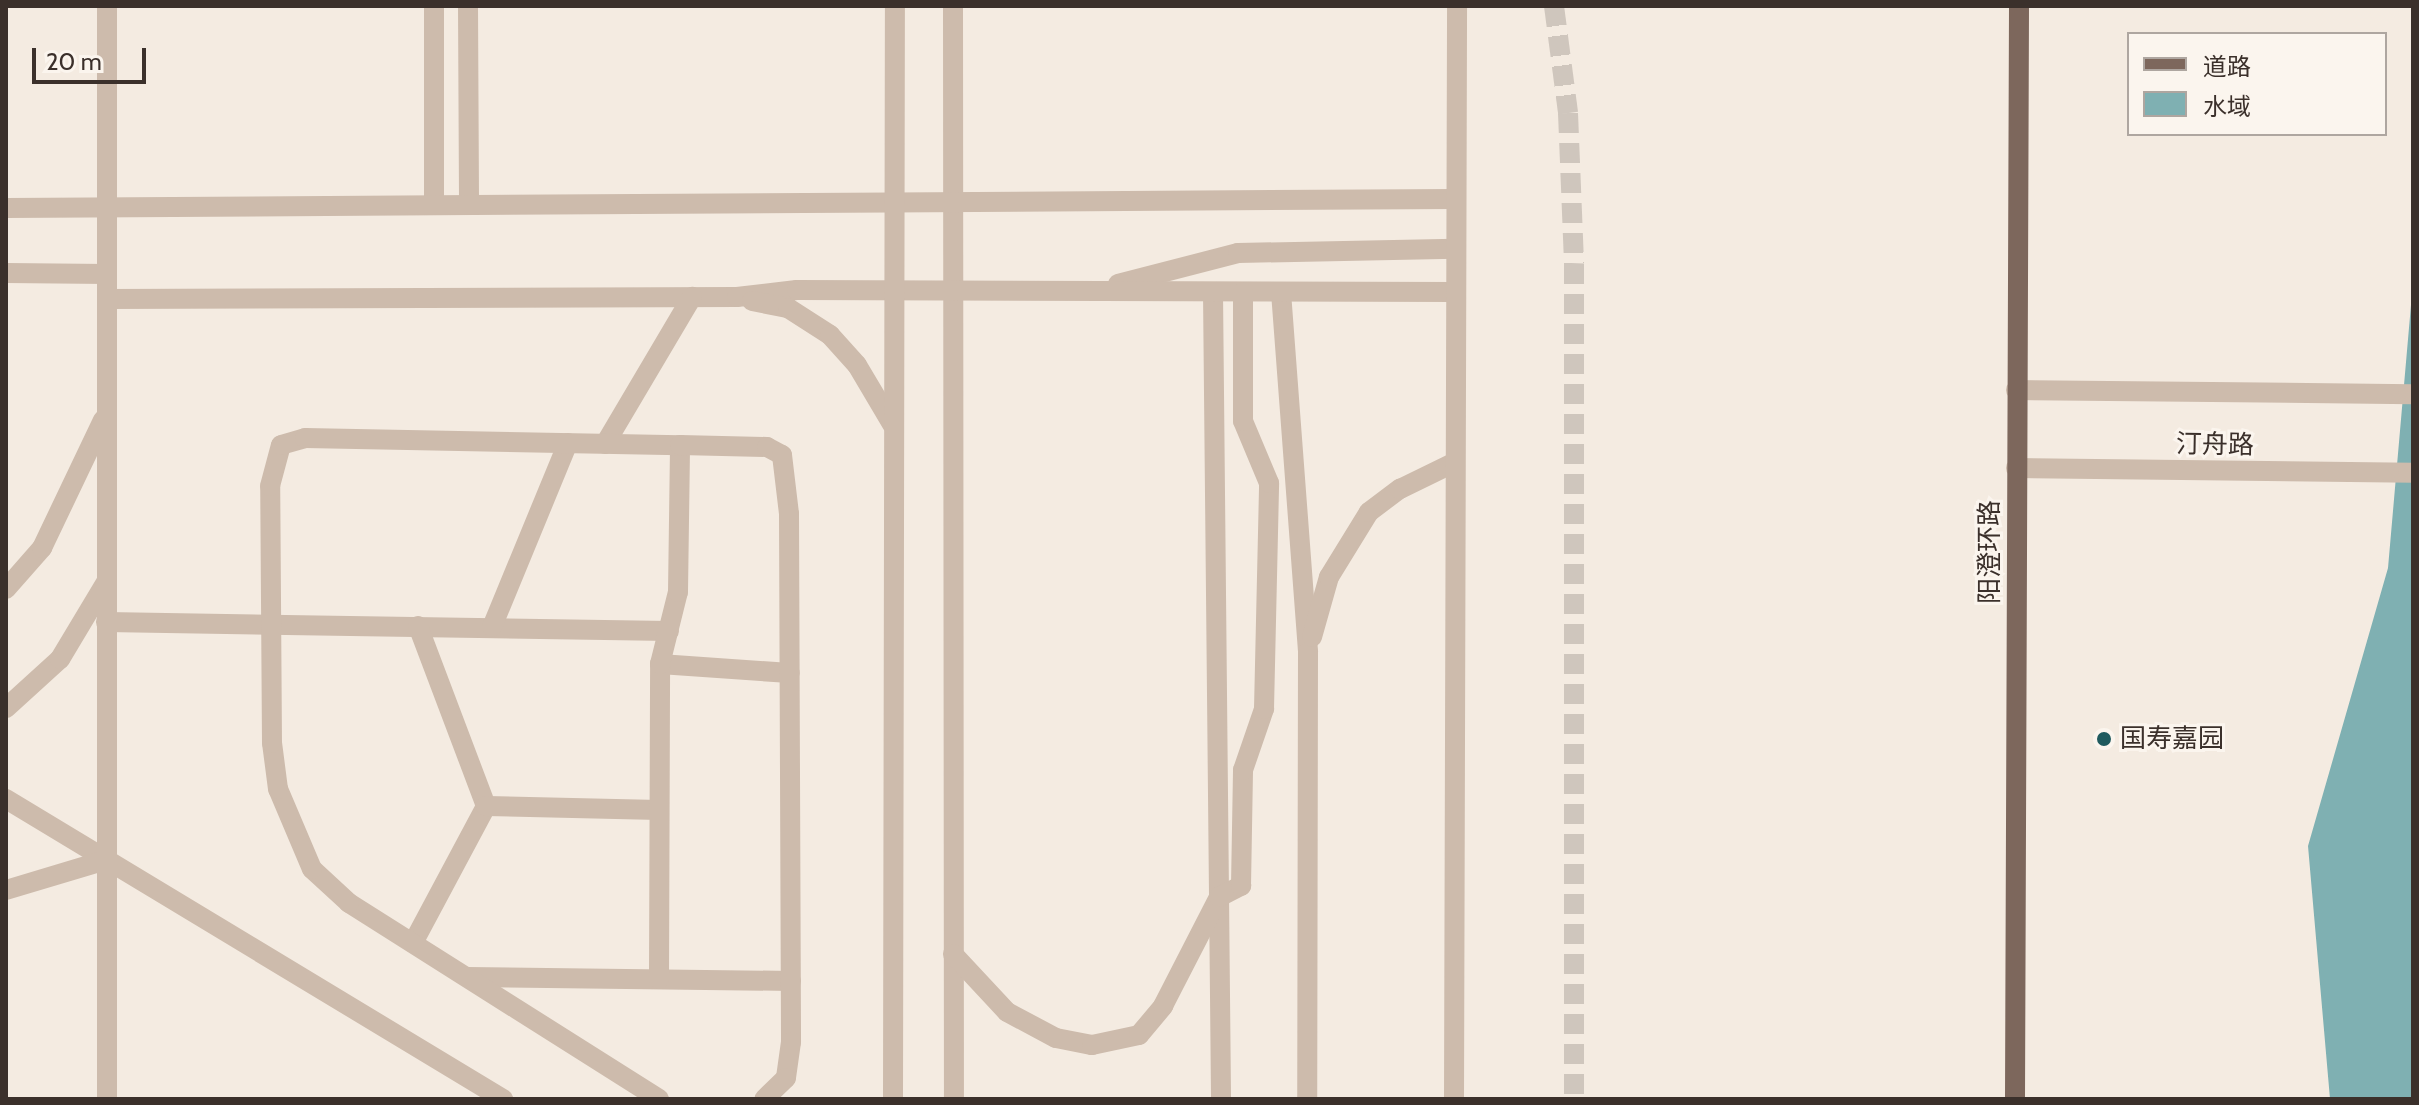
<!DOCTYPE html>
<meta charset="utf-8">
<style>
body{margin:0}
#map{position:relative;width:2419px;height:1105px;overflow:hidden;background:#f4ebe1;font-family:Cabin,"Noto Sans SC",sans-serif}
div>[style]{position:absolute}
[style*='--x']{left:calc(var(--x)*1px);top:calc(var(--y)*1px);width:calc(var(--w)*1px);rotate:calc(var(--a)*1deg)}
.water>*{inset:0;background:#7fb0b2}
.minor-tunnel>*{height:20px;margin-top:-10px;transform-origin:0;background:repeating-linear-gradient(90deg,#cfc6bd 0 20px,transparent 0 30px)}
.minor>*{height:20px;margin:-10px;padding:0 10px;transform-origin:10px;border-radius:10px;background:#cdbbac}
.major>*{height:20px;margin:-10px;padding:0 10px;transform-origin:10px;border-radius:10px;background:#7d675c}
.dots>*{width:22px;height:22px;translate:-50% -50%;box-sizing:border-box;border:4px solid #fbf5ee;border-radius:50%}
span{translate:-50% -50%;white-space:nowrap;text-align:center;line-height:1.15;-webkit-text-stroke:6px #fbf5ee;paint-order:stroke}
.street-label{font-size:26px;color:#3b302b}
.poi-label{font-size:26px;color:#3b302b}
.left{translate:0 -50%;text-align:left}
.frame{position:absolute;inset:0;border:8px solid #3b302b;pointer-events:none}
.legend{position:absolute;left:2127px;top:32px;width:260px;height:104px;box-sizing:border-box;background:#fbf5ee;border:2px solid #aea6a0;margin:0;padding:10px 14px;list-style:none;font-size:24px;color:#3b302b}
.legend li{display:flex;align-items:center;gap:16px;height:40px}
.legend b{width:40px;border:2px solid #aea6a0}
.scale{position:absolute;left:32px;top:48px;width:114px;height:36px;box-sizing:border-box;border:4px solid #3b302b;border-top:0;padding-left:10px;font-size:24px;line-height:28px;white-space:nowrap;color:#3b302b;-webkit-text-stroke:6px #fbf5ee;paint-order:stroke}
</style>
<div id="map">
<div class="water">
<i style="clip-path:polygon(2413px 282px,2413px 1099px,2330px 1099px,2308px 846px,2388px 568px)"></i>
</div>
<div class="minor-tunnel">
<i style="--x:1554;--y:6;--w:108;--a:82.5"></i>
<i style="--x:1568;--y:113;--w:151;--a:87.7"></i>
<i style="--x:1574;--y:264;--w:835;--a:90"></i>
</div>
<div class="minor">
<i style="--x:468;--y:6;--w:199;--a:89.7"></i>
<i style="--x:953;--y:6;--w:1093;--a:89.95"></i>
<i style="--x:434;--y:205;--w:199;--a:-90"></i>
<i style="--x:6;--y:208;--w:1450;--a:-0.36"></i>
<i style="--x:6;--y:273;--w:101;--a:0.6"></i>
<i style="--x:1118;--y:284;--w:124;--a:-14.5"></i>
<i style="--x:1238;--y:253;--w:217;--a:-1.1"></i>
<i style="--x:1213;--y:292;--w:807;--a:89.43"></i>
<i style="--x:1281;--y:292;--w:361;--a:85.7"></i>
<i style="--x:1308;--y:652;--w:447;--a:90.1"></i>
<i style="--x:107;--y:299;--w:630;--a:-0.18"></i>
<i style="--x:737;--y:297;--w:60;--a:-6.7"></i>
<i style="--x:797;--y:290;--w:658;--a:0.17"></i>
<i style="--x:752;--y:301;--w:37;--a:11"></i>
<i style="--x:788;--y:308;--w:50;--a:32.7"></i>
<i style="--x:830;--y:335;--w:40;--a:48"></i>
<i style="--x:857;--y:365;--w:69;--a:59.3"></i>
<i style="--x:2016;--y:390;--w:397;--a:0.6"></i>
<i style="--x:605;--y:444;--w:171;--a:-59.4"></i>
<i style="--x:2016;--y:468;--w:397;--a:0.7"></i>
<i style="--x:6;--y:589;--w:55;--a:-48.7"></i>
<i style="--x:42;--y:548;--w:142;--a:-64.5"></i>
<i style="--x:106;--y:622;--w:563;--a:0.92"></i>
<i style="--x:418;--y:626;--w:192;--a:69.3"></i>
<i style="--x:492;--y:627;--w:199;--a:-67.6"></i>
<i style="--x:1312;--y:637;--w:62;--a:-74.2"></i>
<i style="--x:1329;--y:577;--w:76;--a:-58.4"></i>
<i style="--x:1369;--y:512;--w:39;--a:-37"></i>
<i style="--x:1400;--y:489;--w:61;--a:-26.1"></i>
<i style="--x:660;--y:664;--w:130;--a:4"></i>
<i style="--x:6;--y:708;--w:73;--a:-42.2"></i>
<i style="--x:60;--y:659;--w:90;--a:-59.1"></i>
<i style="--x:6;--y:799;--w:581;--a:31.12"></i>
<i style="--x:6;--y:890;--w:104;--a:-16.7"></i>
<i style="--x:413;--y:943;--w:155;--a:-61.9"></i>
<i style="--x:486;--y:806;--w:173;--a:1.3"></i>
<i style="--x:953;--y:954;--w:79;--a:47"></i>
<i style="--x:1007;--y:1012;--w:55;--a:28"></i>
<i style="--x:1056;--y:1038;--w:37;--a:11"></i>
<i style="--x:1092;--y:1045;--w:48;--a:-12"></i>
<i style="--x:1139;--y:1035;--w:38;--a:-50"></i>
<i style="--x:1163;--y:1006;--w:123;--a:-62.8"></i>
<i style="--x:1219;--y:897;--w:25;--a:-27"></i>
<i style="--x:1241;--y:886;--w:116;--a:-89"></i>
<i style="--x:1243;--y:770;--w:65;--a:-71"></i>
<i style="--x:1264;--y:709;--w:226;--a:-88.7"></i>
<i style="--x:1269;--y:483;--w:67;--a:-112.8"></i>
<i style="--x:1243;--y:421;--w:129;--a:-90"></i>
<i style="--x:467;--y:977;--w:324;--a:0.7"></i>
<i style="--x:659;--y:979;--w:315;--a:-89.8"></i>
<i style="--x:660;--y:664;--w:74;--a:-76"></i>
<i style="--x:678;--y:592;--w:147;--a:-89.2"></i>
<i style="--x:107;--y:1099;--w:1093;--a:-90"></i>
<i style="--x:659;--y:1099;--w:367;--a:-147.7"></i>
<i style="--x:349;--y:903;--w:50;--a:-137.4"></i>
<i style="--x:312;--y:869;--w:87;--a:-113"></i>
<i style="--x:278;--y:789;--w:46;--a:-97.4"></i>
<i style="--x:272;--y:743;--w:257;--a:-90.4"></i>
<i style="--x:270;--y:486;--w:42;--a:-75"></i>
<i style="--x:281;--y:445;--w:25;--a:-16"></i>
<i style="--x:305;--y:438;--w:375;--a:1.1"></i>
<i style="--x:680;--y:445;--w:87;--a:1.3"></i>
<i style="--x:767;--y:447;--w:17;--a:28"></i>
<i style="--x:782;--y:455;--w:59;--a:83.2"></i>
<i style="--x:789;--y:514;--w:528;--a:89.78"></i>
<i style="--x:791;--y:1042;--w:36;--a:98"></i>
<i style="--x:786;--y:1078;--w:30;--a:136"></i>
<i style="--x:893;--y:1099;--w:1093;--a:-89.9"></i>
<i style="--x:1454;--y:1099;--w:1093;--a:-89.84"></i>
</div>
<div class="major">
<i style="--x:2015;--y:1099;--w:1093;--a:-89.79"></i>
</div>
<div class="dots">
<i style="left:2104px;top:739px;background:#1f5a5e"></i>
</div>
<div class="street-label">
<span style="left:2215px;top:445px;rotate:1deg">汀舟路</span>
<span style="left:1990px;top:552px;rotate:-90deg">阳澄环路</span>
</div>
<div class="poi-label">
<span class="left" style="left:2120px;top:739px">国寿嘉园</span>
</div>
<div class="frame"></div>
<ul class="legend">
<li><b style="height:10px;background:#7d675c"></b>道路</li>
<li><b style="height:22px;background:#7fb0b2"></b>水域</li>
</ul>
<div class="scale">20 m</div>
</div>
